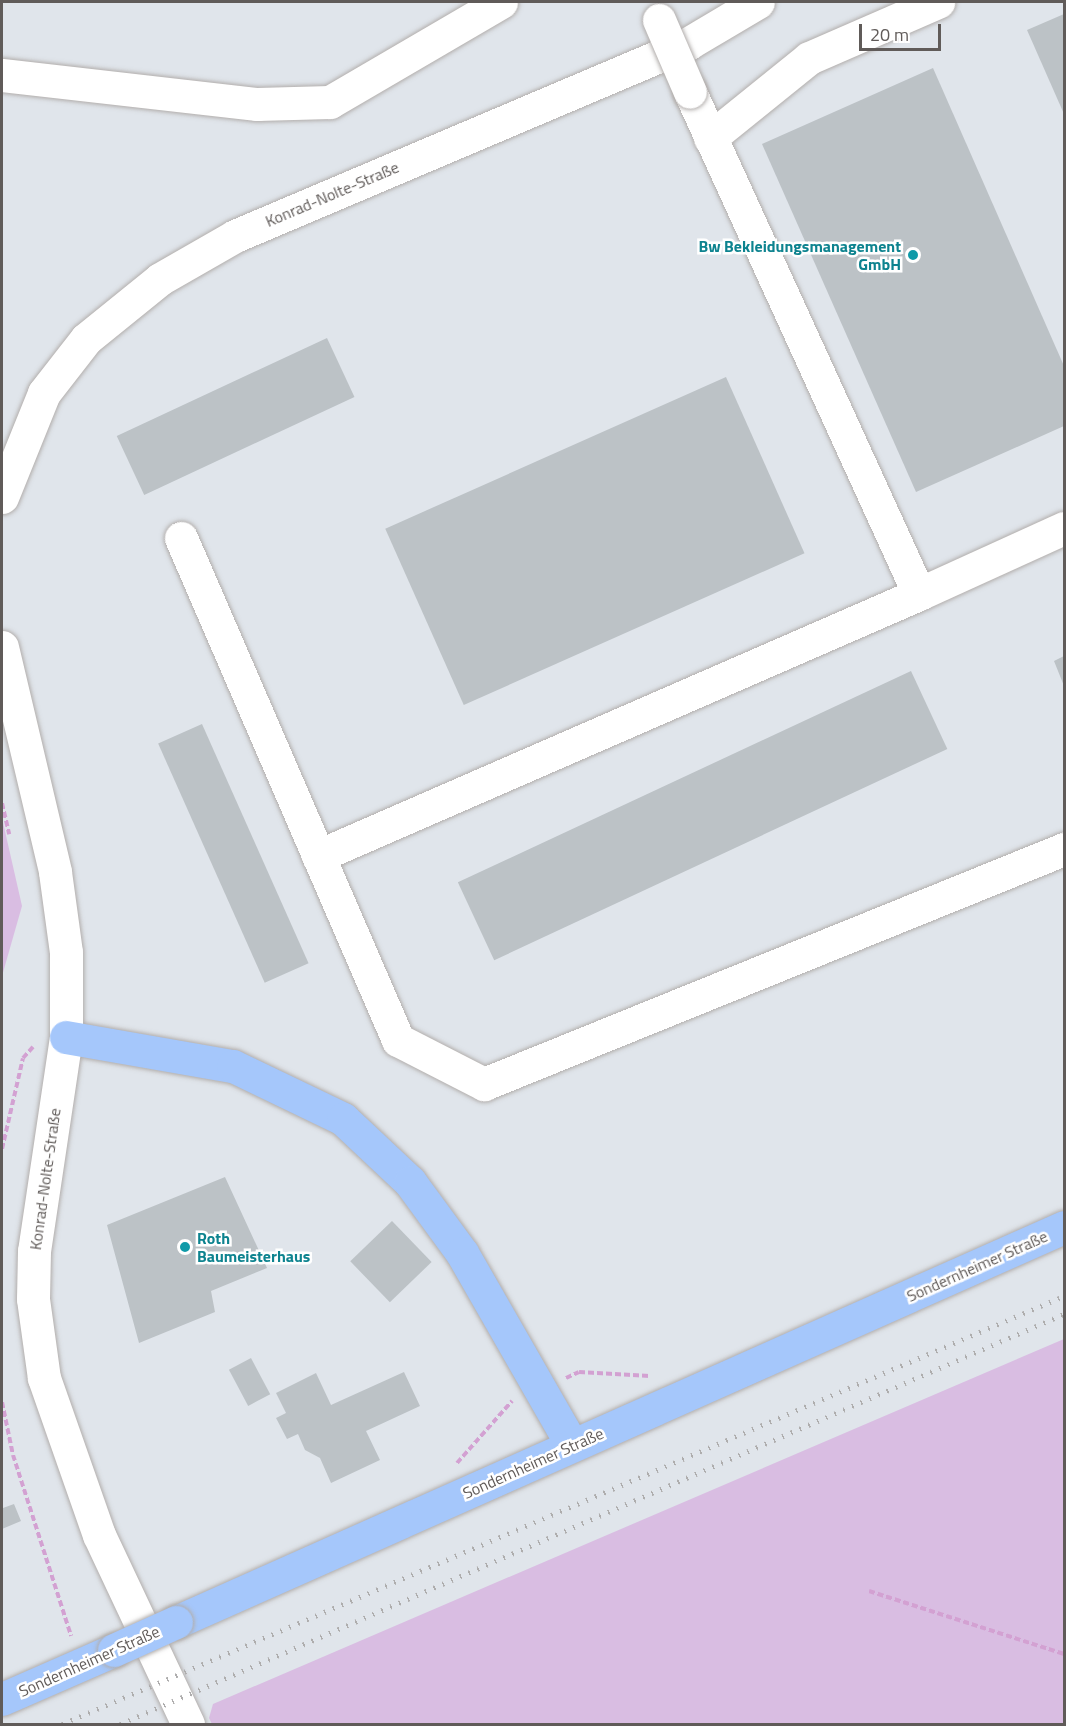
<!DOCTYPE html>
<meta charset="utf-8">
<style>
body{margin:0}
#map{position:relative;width:1066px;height:1726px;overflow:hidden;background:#e0e5eb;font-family:"Titillium Web",sans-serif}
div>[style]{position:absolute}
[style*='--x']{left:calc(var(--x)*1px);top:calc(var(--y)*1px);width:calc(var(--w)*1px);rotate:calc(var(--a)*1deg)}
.green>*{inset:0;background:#d9bde2}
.building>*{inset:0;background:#bcc2c6;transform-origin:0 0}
.path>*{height:4px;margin-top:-2px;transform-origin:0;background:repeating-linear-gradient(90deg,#d3a1d2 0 6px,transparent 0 9px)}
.roads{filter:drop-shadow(0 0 2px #b2aeac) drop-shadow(0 0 2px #b2aeac)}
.minor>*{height:33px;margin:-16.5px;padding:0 16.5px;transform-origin:16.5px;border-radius:16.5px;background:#fff}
.major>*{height:33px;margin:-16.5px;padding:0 16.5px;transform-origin:16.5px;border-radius:16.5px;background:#a5c7fb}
.rail>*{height:4.5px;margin-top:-2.25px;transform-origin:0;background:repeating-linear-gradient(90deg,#aeadad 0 1.5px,transparent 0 9.5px)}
.bridges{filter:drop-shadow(0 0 2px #b2aeac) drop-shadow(0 0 2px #b2aeac)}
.minor-bridge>*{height:33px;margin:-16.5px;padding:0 16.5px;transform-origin:16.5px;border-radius:16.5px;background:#fff}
.major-bridge>*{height:33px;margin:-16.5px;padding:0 16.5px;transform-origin:16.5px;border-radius:16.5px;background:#a5c7fb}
.dots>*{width:16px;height:16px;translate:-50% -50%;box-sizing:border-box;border:3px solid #fff;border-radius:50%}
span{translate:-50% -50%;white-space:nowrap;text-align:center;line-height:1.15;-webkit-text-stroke:5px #fff;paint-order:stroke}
.street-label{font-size:16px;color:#605b59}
.culture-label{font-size:16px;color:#0d838f;font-weight:700}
.right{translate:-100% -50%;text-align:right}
.left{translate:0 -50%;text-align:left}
.frame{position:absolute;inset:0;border:3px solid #605b59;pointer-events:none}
.scale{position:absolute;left:859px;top:24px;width:82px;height:27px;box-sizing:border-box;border:3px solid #605b59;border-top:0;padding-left:8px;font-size:18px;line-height:21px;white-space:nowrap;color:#605b59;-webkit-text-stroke:4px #fff;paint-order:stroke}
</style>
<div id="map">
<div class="green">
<i style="clip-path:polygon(2px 818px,22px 906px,2px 976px)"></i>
<i style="clip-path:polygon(1064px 1339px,1064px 1724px,212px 1724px,209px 1718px,213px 1704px)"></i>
</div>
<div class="building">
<i style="clip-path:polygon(1064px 14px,1064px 114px,1027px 30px)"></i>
<i style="clip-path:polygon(933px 68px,1064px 366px,1064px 426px,916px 492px,762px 144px)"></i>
<i style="left:327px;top:338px;width:65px;height:232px;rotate:65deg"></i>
<i style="left:726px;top:377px;width:193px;height:373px;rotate:66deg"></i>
<i style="clip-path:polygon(1064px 656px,1064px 686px,1054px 661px)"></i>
<i style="left:911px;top:671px;width:86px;height:500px;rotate:65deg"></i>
<i style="left:202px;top:724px;width:262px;height:48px;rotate:66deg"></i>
<i style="clip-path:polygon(225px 1177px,267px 1268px,211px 1291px,215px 1312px,139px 1343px,107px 1225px)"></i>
<i style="left:392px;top:1221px;width:57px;height:58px;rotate:46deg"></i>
<i style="left:251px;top:1358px;width:41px;height:25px;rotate:62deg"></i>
<i style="clip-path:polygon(404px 1372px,420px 1406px,366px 1431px,380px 1460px,331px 1483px,320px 1458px,305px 1450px,298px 1434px,287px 1439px,276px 1418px,286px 1413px,276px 1393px,316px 1373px,331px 1405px)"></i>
<i style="clip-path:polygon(2px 1504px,3px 1508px,14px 1504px,21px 1521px,2px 1529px)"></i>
</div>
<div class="path">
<i style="--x:2;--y:803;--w:32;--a:77"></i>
<i style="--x:2;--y:1149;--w:93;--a:-77"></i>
<i style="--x:23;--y:1058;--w:15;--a:-48"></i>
<i style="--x:566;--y:1378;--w:14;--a:-25"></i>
<i style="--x:579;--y:1372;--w:71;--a:3.2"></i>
<i style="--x:2;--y:1402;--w:54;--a:78.3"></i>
<i style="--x:13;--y:1455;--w:190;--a:72.2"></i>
<i style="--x:457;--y:1463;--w:83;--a:-48.4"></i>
<i style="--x:869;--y:1591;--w:205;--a:17.9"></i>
</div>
<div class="roads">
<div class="minor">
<i style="--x:2;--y:75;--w:257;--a:6.5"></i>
<i style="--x:257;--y:104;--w:73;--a:-1.6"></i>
<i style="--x:330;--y:102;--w:198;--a:-30.3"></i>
<i style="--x:710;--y:138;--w:127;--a:-38.9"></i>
<i style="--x:809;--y:58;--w:141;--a:-23.5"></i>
<i style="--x:2;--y:497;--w:112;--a:-68"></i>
<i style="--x:44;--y:393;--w:68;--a:-52.1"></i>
<i style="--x:86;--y:339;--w:95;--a:-39"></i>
<i style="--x:160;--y:279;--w:86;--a:-29.8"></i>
<i style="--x:235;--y:236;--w:493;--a:-23"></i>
<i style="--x:689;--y:43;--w:80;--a:-30.7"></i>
<i style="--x:181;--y:538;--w:547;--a:66.62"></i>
<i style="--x:398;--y:1040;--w:97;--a:27.1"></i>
<i style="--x:484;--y:1084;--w:626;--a:-22.06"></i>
<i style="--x:919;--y:594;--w:159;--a:-24.5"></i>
<i style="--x:2;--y:647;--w:231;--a:76.7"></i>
<i style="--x:55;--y:872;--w:81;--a:82.2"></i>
<i style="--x:66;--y:952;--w:85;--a:90"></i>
<i style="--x:66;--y:1037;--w:216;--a:98.5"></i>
<i style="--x:34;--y:1251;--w:48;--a:91.2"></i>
<i style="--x:33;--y:1299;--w:80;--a:82.1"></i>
<i style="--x:44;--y:1378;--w:166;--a:70.7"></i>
<i style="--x:99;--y:1535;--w:209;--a:64.8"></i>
<i style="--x:318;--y:856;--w:656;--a:-23.55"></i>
<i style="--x:919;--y:594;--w:552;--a:-114.52"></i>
</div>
<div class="major">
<i style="--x:66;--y:1037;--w:169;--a:9.9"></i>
<i style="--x:233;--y:1066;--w:122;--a:25.7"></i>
<i style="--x:343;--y:1119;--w:92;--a:43.2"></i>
<i style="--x:410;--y:1182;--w:88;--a:53.8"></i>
<i style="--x:462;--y:1253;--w:221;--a:60.2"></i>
<i style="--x:176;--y:1622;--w:972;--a:-23.98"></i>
<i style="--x:2;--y:1699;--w:122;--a:-23.6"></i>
</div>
</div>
<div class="rail">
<i style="--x:62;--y:1724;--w:1090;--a:-23.13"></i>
<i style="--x:120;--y:1724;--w:1029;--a:-23.48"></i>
</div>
<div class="bridges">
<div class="minor-bridge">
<i style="--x:659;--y:20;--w:78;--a:66.7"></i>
</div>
<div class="major-bridge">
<i style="--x:114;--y:1650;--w:68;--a:-24.3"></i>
</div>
</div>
<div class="dots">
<i style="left:913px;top:255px;background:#0f9aa8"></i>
<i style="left:185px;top:1247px;background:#0f9aa8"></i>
</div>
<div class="street-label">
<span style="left:332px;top:194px;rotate:-23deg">Konrad-Nolte-Straße</span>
<span style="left:45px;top:1179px;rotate:-82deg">Konrad-Nolte-Straße</span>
<span style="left:977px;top:1266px;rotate:-24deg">Sondernheimer Straße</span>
<span style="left:533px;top:1463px;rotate:-24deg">Sondernheimer Straße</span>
<span style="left:89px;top:1661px;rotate:-24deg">Sondernheimer Straße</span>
</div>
<div class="culture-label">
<span class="right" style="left:901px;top:255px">Bw Bekleidungsmanagement<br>GmbH</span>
<span class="left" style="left:197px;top:1247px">Roth<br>Baumeisterhaus</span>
</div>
<div class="frame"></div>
<div class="scale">20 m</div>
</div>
